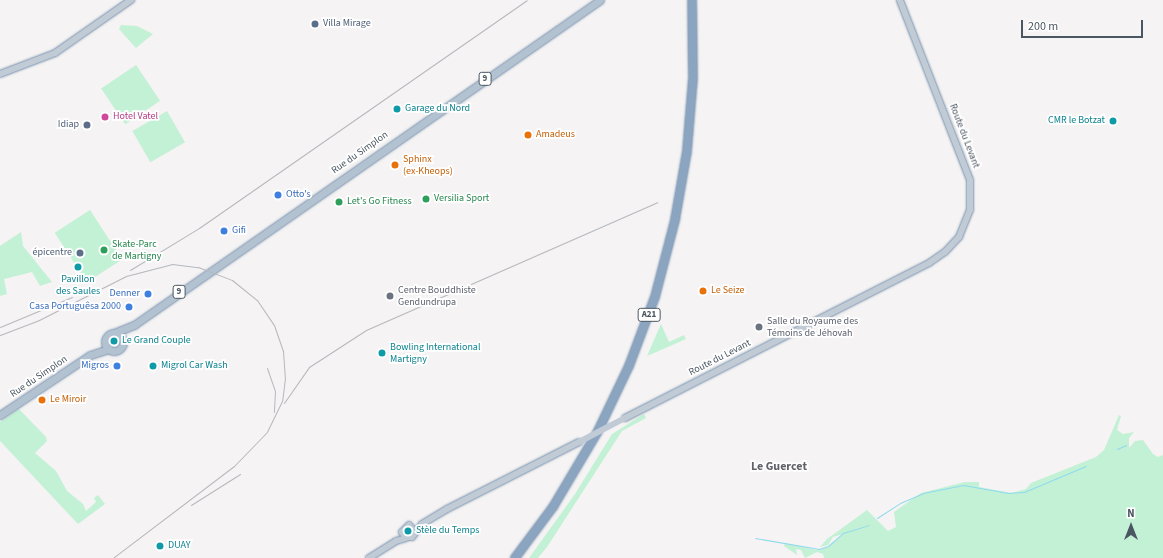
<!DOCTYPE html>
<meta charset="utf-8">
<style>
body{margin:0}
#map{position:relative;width:1163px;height:558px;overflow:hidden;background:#f5f3f3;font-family:"Source Sans 3",sans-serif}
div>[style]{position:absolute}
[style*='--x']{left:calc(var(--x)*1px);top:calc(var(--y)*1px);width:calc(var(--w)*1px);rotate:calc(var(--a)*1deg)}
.green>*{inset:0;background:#c3f1d5;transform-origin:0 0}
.stream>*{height:1px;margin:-0.5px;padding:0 0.5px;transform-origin:0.5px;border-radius:0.5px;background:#90daee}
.roads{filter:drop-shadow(0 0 1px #7690ad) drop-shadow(0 0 1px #7690ad)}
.secondary>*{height:6px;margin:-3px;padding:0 3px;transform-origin:3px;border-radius:3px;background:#c1cbd6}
.primary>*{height:7px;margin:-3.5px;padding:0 3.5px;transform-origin:3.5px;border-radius:3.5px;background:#b3c2d1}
.primary>.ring{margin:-3.5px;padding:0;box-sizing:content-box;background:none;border:7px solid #b3c2d1;border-radius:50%}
.highway>*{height:8px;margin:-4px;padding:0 4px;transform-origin:4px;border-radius:4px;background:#8ba5c1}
.rail>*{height:1px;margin:-0.5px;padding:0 0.5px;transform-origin:0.5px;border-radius:0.5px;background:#b5b8bd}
.secondary-bridge>*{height:6px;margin:-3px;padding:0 3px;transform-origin:3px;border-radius:3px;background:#c1cbd6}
.dots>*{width:11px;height:11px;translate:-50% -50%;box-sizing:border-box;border:2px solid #fff;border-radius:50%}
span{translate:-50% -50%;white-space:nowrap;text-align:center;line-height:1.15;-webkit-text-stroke:3.5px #fff;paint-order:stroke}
.shield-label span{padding:1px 3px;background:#fff;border:1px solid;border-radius:3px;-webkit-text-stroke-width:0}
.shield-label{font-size:9px;color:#4a5661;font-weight:700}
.service-label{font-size:10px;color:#4e5e75}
.left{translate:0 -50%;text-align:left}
.right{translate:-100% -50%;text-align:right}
.culture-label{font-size:10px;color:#0d838f}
.hotel-label{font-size:10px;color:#b23c85}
.food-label{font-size:10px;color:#c56008}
.street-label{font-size:10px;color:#4a5661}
.shop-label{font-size:10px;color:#366cbe}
.leisure-label{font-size:10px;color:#27864d}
.worship-label{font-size:10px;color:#5b616d}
.quarter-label{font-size:12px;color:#5f6368;font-weight:700}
.north{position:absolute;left:1111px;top:506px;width:40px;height:40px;-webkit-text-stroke:3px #fff;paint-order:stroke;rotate:0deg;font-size:11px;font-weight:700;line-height:16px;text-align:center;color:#4a5661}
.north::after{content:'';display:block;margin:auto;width:14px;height:18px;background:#4a5661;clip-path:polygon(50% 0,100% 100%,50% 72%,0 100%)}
.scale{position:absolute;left:1021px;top:20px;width:122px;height:18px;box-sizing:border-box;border:2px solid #4a5661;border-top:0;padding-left:5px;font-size:12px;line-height:14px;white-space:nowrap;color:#4a5661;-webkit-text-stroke:3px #fff;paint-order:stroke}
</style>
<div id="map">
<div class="green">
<i style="clip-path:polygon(121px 25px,137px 26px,153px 34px,136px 48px,119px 29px)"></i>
<i style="left:136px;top:65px;width:43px;height:42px;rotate:56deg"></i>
<i style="left:167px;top:111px;width:36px;height:40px;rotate:60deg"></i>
<i style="left:90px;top:210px;width:59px;height:42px;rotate:57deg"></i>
<i style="clip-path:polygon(21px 232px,23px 246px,52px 282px,40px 286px,32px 272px,4px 279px,7px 294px,0 296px,0 246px)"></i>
<i style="clip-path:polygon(661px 324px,669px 342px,684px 335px,686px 339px,647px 356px)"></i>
<i style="clip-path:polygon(19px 409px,46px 437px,47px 441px,35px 453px,56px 471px,67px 491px,83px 504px,86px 511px,96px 502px,94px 498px,98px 495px,105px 504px,78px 524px,0 441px,0 422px)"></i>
<i style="clip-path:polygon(644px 414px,646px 418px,622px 431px,547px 547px,538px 558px,529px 558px,575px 494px,612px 434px)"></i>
<i style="clip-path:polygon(1119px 415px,1121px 416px,1117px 430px,1123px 434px,1134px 432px,1129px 438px,1129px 448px,1135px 441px,1143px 440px,1153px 454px,1158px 457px,1163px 455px,1163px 558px,824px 558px,823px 554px,817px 552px,805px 558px,801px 550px,796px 549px,797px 555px,784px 546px,785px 543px,816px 550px,828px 547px,843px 534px,833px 537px,828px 545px,820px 547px,827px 539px,867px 510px,888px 531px,896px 527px,894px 512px,921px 493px,965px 482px,979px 482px,979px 487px,1012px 493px,1026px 489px,1031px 483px,1096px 457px,1104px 450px)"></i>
</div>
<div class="stream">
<i style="--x:1117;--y:449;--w:10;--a:-24"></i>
<i style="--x:877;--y:518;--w:27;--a:-33"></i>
<i style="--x:900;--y:503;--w:25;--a:-23"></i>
<i style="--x:923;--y:493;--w:41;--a:-11.3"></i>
<i style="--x:963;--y:485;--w:46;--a:10.1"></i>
<i style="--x:1008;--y:493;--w:16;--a:-4"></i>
<i style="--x:1024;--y:492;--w:67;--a:-22.8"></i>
<i style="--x:755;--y:538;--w:65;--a:9.8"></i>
<i style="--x:819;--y:549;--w:9;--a:-18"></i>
<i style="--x:828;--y:546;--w:20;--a:-41"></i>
<i style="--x:843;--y:533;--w:27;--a:-17"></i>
</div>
<div class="roads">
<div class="secondary">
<i style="--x:0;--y:74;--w:59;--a:-20.9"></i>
<i style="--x:55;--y:53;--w:93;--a:-34.9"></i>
<i style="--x:625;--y:418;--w:341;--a:-27"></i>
<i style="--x:929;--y:263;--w:19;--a:-35"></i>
<i style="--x:945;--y:252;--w:21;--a:-47"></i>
<i style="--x:959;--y:237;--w:29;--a:-68"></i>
<i style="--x:970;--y:210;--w:30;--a:-90"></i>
<i style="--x:970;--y:180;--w:193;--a:-111.3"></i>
<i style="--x:415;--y:532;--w:9;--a:-131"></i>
<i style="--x:409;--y:525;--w:10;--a:135"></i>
<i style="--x:402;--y:532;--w:6;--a:59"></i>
<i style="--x:405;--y:537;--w:7;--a:0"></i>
<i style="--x:412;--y:537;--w:16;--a:-52"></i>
<i style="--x:422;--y:524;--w:29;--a:-31"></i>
<i style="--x:447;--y:509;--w:148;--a:-26.9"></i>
<i style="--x:369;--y:558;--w:32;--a:-32"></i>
<i style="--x:396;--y:541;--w:10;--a:-17"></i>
</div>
<div class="primary">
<i style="--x:114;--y:333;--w:22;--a:-22"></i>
<i style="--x:134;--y:325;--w:568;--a:-34.89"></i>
<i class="ring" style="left:105px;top:333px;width:11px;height:11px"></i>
<i style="--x:0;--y:415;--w:108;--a:-33.7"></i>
<i style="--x:90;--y:355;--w:20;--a:-18"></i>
</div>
<div class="highway">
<i style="--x:515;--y:558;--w:64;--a:-53.3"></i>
<i style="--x:553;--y:507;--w:86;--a:-59.3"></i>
<i style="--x:597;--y:433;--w:74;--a:-64.5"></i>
<i style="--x:629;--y:366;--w:74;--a:-69.4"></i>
<i style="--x:655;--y:297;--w:80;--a:-75.4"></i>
<i style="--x:675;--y:220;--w:70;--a:-80.1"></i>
<i style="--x:687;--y:151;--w:73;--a:-85.3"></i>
<i style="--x:693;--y:78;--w:78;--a:-90.7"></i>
</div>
</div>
<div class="rail">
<i style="--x:130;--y:270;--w:81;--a:-31.3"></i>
<i style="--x:199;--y:228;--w:399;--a:-34.8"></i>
<i style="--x:0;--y:327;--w:78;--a:-22.6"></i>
<i style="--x:0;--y:335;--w:42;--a:-21"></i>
<i style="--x:39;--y:320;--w:97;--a:-26.8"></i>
<i style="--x:126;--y:276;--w:48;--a:-14.6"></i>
<i style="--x:172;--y:264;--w:26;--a:7"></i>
<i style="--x:198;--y:267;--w:36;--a:21"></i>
<i style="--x:232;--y:280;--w:32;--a:39"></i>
<i style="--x:257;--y:300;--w:30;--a:56"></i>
<i style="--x:274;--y:325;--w:28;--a:71"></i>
<i style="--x:283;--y:351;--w:27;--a:86"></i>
<i style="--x:285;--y:378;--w:23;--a:97"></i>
<i style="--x:282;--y:401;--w:34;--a:116"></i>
<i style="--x:267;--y:432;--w:47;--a:134.1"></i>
<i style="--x:234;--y:466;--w:152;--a:142.8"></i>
<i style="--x:267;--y:368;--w:24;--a:71"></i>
<i style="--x:275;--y:391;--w:21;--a:93"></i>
<i style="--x:284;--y:403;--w:44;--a:-55.2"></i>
<i style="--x:309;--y:367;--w:68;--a:-33"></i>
<i style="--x:366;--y:330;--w:318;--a:-23.7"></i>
<i style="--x:191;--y:505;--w:58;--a:-32.3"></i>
</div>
<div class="secondary-bridge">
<i style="--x:579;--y:442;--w:52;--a:-27.6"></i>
</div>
<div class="dots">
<i style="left:315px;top:24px;background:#5c6f8a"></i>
<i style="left:397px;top:109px;background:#0f9aa8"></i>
<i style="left:105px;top:117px;background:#d1479c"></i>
<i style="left:1113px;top:121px;background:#0f9aa8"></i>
<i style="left:87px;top:125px;background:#5c6f8a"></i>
<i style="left:528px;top:135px;background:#e8710a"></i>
<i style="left:395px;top:165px;background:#e8710a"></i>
<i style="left:278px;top:195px;background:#3f7fe0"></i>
<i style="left:426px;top:199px;background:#2e9e5b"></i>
<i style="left:339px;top:202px;background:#2e9e5b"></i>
<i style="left:224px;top:231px;background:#3f7fe0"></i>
<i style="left:104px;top:250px;background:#2e9e5b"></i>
<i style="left:80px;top:253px;background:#5c6f8a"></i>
<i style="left:78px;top:267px;background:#0f9aa8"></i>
<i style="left:703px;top:291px;background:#e8710a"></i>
<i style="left:148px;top:294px;background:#3f7fe0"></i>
<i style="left:390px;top:296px;background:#6b7280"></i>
<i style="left:129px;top:307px;background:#3f7fe0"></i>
<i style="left:759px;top:327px;background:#6b7280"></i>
<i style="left:114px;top:341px;background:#0f9aa8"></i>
<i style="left:382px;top:353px;background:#0f9aa8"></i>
<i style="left:117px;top:366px;background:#3f7fe0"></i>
<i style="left:153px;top:366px;background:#0f9aa8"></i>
<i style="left:42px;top:400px;background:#e8710a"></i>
<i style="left:408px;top:531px;background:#0f9aa8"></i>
<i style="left:160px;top:546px;background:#0f9aa8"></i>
</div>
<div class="shield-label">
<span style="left:485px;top:79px">9</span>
<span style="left:179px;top:292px">9</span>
<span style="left:649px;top:315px">A21</span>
</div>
<div class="service-label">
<span class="left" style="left:323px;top:24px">Villa Mirage</span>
<span class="right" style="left:79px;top:125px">Idiap</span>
<span class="right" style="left:72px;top:253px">épicentre</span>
</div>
<div class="culture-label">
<span class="left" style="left:405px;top:109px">Garage du Nord</span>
<span class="right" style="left:1105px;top:121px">CMR le Botzat</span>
<span style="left:78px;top:285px">Pavillon<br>des Saules</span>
<span class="left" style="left:122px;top:341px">Le Grand Couple</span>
<span class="left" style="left:390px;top:353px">Bowling International<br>Martigny</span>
<span class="left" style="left:161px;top:366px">Migrol Car Wash</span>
<span class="left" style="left:416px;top:531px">Stèle du Temps</span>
<span class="left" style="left:168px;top:546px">DUAY</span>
</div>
<div class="hotel-label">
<span class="left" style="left:113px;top:117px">Hotel Vatel</span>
</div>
<div class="food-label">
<span class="left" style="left:536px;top:135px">Amadeus</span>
<span class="left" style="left:403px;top:165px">Sphinx<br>(ex-Kheops)</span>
<span class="left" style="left:711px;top:291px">Le Seize</span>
<span class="left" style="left:50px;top:400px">Le Miroir</span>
</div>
<div class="street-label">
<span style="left:964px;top:136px;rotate:69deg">Route du Levant</span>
<span style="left:360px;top:153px;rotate:-35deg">Rue du Simplon</span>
<span style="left:720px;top:358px;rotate:-27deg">Route du Levant</span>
<span style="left:39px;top:377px;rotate:-34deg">Rue du Simplon</span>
</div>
<div class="shop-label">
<span class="left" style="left:286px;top:195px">Otto's</span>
<span class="left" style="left:232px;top:231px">Gifi</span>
<span class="right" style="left:140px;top:294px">Denner</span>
<span class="right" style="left:121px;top:307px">Casa Portuguêsa 2000</span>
<span class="right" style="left:109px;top:366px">Migros</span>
</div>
<div class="leisure-label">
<span class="left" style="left:434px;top:199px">Versilia Sport</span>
<span class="left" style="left:347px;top:202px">Let's Go Fitness</span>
<span class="left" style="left:112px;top:250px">Skate-Parc<br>de Martigny</span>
</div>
<div class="worship-label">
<span class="left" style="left:398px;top:296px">Centre Bouddhiste<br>Gendundrupa</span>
<span class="left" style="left:767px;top:327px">Salle du Royaume des<br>Témoins de Jéhovah</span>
</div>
<div class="quarter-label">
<span style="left:779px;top:467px">Le Guercet</span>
</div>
<div class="north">N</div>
<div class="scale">200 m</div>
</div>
